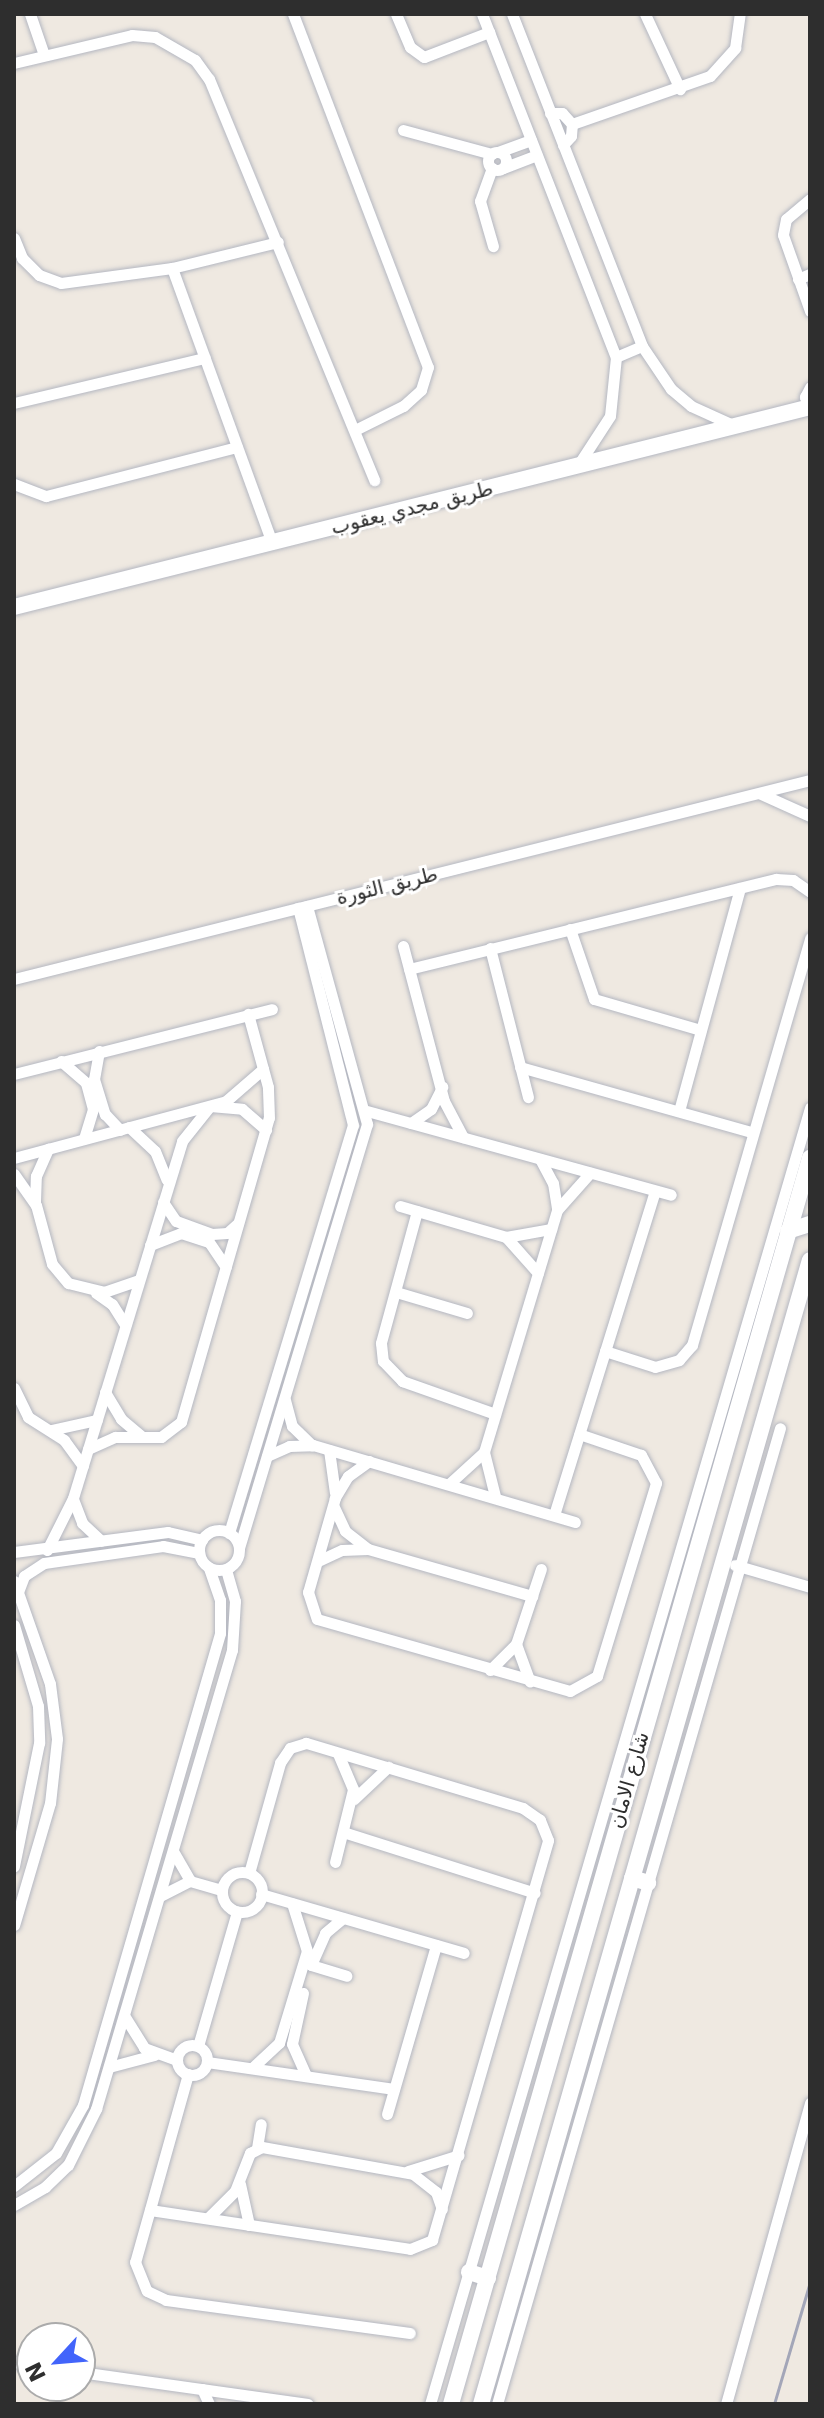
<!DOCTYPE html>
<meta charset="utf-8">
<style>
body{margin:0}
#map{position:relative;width:824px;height:2418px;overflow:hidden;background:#efe9e1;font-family:"DejaVu Sans",Cairo,sans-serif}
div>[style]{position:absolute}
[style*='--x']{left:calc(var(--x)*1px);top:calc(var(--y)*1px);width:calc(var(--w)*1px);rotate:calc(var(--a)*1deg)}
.roads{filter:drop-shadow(0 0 2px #b4b7c1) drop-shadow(0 0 2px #b4b7c1)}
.street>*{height:11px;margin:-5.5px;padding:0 5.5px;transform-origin:5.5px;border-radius:5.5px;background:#fff}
.street>.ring{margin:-5.5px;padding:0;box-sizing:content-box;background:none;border:11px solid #fff;border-radius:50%}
.secondary>*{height:16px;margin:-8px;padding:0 8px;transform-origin:8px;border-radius:8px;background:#fff}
.rail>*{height:3px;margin:-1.5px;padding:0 1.5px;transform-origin:1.5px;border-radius:1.5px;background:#a3a6b8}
span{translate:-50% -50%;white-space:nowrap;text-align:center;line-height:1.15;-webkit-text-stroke:6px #fff;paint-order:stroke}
.street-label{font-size:20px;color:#2e2e2e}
.frame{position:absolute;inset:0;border:16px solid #2e2e2e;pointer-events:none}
.north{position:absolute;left:16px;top:2322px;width:80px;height:80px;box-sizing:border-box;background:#fff;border:2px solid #ababab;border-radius:50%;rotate:244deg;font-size:22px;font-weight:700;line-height:32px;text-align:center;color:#2e2e2e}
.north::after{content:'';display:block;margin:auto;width:28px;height:36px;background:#4264fb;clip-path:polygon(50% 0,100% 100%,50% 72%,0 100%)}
</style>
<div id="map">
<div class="roads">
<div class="street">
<i style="--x:30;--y:14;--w:43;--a:71.1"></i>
<i style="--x:293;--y:14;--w:378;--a:69.1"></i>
<i style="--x:428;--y:367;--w:24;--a:107"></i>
<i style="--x:421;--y:390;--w:24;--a:138"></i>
<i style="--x:403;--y:406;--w:54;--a:153.4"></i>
<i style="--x:396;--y:14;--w:36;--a:67"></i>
<i style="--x:410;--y:47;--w:17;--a:36"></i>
<i style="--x:424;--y:57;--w:70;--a:-21"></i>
<i style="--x:482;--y:14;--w:368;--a:68.7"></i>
<i style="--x:616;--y:357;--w:59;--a:95.8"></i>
<i style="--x:610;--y:416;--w:59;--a:123.1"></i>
<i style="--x:512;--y:14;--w:357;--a:68.6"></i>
<i style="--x:642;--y:346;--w:52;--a:56"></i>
<i style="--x:671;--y:389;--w:26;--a:40"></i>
<i style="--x:691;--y:406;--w:46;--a:24.3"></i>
<i style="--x:645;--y:14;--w:83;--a:65"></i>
<i style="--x:14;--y:63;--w:121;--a:-13.3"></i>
<i style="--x:132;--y:35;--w:23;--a:5"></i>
<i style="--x:155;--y:37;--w:46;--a:29.9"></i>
<i style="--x:195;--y:60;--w:24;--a:54"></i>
<i style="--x:209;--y:79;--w:434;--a:67.6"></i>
<i style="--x:550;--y:113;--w:12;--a:0"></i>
<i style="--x:562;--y:113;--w:15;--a:48"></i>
<i style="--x:572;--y:124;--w:12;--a:95"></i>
<i style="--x:571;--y:136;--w:12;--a:132"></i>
<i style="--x:572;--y:124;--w:146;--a:-19.2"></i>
<i style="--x:710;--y:76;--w:38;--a:-48"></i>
<i style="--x:735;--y:48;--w:34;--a:-82"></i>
<i style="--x:403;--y:130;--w:92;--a:15.1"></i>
<i style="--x:498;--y:152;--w:35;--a:-20"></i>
<i class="ring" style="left:488px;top:152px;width:7px;height:7px"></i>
<i style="--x:492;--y:168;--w:35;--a:110"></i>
<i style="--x:480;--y:201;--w:47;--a:73.9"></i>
<i style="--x:503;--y:168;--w:36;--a:-21"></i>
<i style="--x:810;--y:199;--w:31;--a:140"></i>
<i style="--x:786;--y:219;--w:16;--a:101"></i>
<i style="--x:783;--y:235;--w:81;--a:70.4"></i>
<i style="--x:14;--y:238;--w:22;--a:68"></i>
<i style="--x:22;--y:258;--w:24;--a:45"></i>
<i style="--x:39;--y:275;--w:23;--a:20"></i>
<i style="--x:61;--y:283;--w:112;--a:-7.7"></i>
<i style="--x:172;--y:268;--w:109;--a:-13.8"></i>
<i style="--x:172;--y:268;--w:293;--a:70"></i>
<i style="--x:798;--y:279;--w:13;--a:-23"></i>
<i style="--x:616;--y:357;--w:28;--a:-23"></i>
<i style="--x:14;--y:403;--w:196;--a:-13.3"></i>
<i style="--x:809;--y:408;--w:12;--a:-110"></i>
<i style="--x:805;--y:397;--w:11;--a:-63"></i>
<i style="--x:14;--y:484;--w:34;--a:21"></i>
<i style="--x:46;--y:496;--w:197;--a:-14.4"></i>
<i style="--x:761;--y:794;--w:54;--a:24.2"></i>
<i style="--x:570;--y:929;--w:74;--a:71.1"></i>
<i style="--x:594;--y:999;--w:111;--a:16.2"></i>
<i style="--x:403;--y:946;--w:160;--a:75.2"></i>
<i style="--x:444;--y:1101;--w:41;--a:62.2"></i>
<i style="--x:490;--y:948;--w:154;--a:75.7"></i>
<i style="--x:409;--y:969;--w:378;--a:-13.8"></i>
<i style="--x:776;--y:879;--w:17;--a:3"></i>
<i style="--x:793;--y:880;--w:21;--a:35"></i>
<i style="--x:14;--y:979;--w:820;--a:-14.04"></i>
<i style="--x:99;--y:1051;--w:28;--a:100"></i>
<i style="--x:94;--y:1079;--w:37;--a:73"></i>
<i style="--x:105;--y:1114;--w:22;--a:47"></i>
<i style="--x:61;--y:1061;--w:33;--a:41"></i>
<i style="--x:86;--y:1083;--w:27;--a:75"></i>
<i style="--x:93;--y:1109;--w:31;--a:107"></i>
<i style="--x:520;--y:1067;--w:241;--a:15.7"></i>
<i style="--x:14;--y:1074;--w:266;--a:-14.1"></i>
<i style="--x:367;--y:1111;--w:315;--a:15.4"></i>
<i style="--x:679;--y:1111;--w:231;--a:-74.7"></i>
<i style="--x:411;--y:1123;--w:24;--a:-35"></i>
<i style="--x:431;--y:1109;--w:25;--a:-63"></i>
<i style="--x:129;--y:1127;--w:35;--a:43"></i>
<i style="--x:155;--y:1151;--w:31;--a:68"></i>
<i style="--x:14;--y:1158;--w:220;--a:-15"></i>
<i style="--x:226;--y:1101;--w:49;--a:-40.9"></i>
<i style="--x:540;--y:1159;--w:27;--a:62"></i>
<i style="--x:553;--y:1183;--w:26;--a:81"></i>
<i style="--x:14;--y:1174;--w:38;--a:55"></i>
<i style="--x:36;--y:1205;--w:61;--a:74.8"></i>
<i style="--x:52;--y:1264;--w:25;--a:50"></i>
<i style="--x:68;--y:1283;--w:37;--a:14"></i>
<i style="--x:104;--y:1292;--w:37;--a:-19"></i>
<i style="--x:35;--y:1201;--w:25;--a:-88"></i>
<i style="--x:36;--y:1176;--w:30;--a:-66"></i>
<i style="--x:163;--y:1202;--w:23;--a:56"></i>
<i style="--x:176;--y:1221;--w:38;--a:20"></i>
<i style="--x:212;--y:1234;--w:15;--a:-4"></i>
<i style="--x:227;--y:1233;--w:15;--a:-42"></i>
<i style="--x:400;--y:1206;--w:110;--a:16.3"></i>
<i style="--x:506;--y:1237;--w:46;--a:-10.1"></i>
<i style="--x:417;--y:1211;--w:137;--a:105.3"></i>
<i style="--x:381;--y:1343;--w:18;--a:84"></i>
<i style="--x:383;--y:1361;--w:28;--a:46"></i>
<i style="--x:402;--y:1381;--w:99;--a:19.5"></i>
<i style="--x:506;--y:1237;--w:48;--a:48.4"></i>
<i style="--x:150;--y:1245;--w:33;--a:-21"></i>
<i style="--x:181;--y:1233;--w:29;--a:18"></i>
<i style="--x:209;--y:1242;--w:30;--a:56"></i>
<i style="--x:396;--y:1292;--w:74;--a:16.5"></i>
<i style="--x:96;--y:1293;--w:19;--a:35"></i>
<i style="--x:112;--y:1304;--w:25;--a:58"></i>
<i style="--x:605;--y:1351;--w:52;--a:17.7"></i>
<i style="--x:655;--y:1367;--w:25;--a:-16"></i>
<i style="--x:679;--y:1360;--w:20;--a:-49"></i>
<i style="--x:692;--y:1345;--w:424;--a:-73.8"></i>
<i style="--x:14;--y:1388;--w:32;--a:64"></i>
<i style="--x:28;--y:1417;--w:43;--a:32.6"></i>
<i style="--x:64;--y:1440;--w:32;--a:54"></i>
<i style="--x:105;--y:1392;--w:31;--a:59"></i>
<i style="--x:121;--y:1419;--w:26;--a:40"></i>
<i style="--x:285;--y:1400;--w:27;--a:75"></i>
<i style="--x:292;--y:1426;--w:28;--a:44"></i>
<i style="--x:51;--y:1430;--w:47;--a:-12.3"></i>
<i style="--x:88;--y:1449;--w:30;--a:-24"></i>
<i style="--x:115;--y:1437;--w:46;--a:0"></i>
<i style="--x:161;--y:1437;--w:25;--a:-37"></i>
<i style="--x:181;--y:1422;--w:316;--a:-73.9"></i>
<i style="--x:269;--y:1118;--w:31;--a:-92"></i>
<i style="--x:268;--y:1087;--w:76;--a:-105.3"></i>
<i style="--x:329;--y:1450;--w:43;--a:82.1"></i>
<i style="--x:484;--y:1452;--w:45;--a:76"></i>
<i style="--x:267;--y:1456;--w:24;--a:-24"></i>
<i style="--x:289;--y:1446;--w:24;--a:-2"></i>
<i style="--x:313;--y:1445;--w:273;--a:16.4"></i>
<i style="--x:369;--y:1461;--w:26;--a:144"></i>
<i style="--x:348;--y:1476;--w:26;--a:121"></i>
<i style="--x:335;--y:1498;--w:98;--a:106"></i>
<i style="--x:308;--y:1592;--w:28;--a:72"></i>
<i style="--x:317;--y:1619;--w:263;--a:15.9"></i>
<i style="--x:570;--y:1691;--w:31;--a:-29"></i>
<i style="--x:597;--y:1676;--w:202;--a:-73"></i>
<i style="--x:656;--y:1483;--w:32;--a:-118"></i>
<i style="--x:641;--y:1455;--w:65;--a:-161.3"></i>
<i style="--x:450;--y:1483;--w:46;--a:-42.4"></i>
<i style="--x:484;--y:1452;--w:253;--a:-73.2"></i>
<i style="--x:557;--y:1210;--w:50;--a:-48.3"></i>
<i style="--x:73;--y:1499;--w:26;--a:69"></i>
<i style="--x:82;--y:1523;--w:26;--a:43"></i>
<i style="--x:334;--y:1507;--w:26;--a:65"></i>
<i style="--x:345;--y:1531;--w:28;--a:38"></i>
<i style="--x:554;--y:1515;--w:339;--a:-72.7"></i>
<i class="ring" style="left:199px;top:1530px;width:29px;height:29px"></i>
<i style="--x:229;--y:1533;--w:426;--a:-73.1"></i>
<i style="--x:353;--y:1125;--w:224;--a:-104.2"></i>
<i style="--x:239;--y:1548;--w:443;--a:-73.2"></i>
<i style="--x:367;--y:1124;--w:226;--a:-105.4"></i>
<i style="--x:47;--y:1550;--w:58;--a:-63.4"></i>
<i style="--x:73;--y:1498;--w:373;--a:-73"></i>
<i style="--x:182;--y:1141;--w:45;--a:-51.3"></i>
<i style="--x:210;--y:1106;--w:32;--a:5"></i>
<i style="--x:242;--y:1109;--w:32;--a:41"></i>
<i style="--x:14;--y:1552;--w:155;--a:-7.4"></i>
<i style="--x:168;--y:1532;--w:35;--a:13"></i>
<i style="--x:318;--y:1561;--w:26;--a:-25"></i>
<i style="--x:342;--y:1550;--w:26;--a:-2"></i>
<i style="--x:368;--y:1549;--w:171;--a:16"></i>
<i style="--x:735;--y:1565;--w:78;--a:16.3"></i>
<i style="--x:14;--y:1581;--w:109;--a:70.7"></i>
<i style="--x:50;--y:1684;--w:55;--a:82.7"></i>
<i style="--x:57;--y:1739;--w:64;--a:96.2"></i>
<i style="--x:50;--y:1803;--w:127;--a:106.4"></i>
<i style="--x:18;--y:1592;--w:17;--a:-69"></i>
<i style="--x:24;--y:1576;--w:24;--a:-33"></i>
<i style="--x:44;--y:1563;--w:120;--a:-8.1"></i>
<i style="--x:163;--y:1546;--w:37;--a:11"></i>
<i style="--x:14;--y:1625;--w:84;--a:73.5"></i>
<i style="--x:38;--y:1706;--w:37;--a:88"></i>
<i style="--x:39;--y:1743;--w:126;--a:101.5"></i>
<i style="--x:516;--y:1644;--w:40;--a:69.8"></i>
<i style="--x:490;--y:1670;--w:37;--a:-45"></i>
<i style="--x:516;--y:1644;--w:79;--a:-71.6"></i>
<i style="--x:354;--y:1799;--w:47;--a:-43.3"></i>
<i style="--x:343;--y:1832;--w:201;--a:17.6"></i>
<i style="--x:173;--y:1851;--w:34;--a:60"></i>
<i style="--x:335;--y:1862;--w:75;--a:-76.1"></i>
<i style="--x:353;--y:1789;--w:39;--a:-113"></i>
<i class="ring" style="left:222px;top:1872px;width:29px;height:29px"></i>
<i style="--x:261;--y:1894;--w:211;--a:16.2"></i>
<i style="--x:160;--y:1896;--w:34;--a:-27"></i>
<i style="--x:190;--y:1881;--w:33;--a:16"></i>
<i style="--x:311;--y:1965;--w:35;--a:-66"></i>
<i style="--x:325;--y:1933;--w:23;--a:-40"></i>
<i style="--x:311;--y:1965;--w:37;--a:17"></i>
<i style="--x:303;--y:1993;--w:52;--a:102.2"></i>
<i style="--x:292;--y:2044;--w:35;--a:66"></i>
<i style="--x:125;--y:2017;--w:36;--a:58"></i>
<i style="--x:144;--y:2048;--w:35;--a:20"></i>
<i class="ring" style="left:177px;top:2045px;width:19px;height:19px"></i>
<i style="--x:198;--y:2046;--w:140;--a:-73.8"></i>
<i style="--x:207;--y:2062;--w:189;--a:8.2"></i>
<i style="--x:109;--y:2067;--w:47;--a:-14.9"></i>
<i style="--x:252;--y:2068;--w:37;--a:-43"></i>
<i style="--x:279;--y:2043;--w:96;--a:-73.1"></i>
<i style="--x:307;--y:1951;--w:50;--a:-107.4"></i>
<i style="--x:188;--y:2074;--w:195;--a:105.7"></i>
<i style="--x:135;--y:2262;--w:31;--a:68"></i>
<i style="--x:147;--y:2291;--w:21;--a:25"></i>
<i style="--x:166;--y:2300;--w:246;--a:7.7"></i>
<i style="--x:387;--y:2114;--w:176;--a:-73.8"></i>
<i style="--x:257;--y:2148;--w:24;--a:-81"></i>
<i style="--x:408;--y:2171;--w:53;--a:-17.4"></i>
<i style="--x:240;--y:2184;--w:42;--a:77.6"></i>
<i style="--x:14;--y:2186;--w:53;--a:-38.2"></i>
<i style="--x:56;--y:2153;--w:55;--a:-60.6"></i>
<i style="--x:83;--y:2105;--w:491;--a:-73.8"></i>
<i style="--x:220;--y:1633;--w:33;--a:-90"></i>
<i style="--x:220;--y:1600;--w:34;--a:-109"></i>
<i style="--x:14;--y:2205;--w:36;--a:-30"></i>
<i style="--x:45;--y:2187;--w:32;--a:-44"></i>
<i style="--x:68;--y:2165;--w:63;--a:-63.4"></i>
<i style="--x:96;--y:2109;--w:479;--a:-73.5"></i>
<i style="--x:232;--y:1650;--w:49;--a:-86.5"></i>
<i style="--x:235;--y:1601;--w:33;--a:-106"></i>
<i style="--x:150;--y:2210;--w:263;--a:8.5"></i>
<i style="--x:410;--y:2249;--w:24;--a:-22"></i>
<i style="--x:432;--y:2240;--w:416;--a:-73.8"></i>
<i style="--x:548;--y:1840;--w:22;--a:-112"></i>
<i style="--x:540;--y:1820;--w:21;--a:-145"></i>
<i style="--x:523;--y:1808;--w:227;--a:-163.3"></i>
<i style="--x:306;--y:1743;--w:17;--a:163"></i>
<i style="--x:290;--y:1748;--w:18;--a:124"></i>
<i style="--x:280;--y:1763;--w:114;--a:105.7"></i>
<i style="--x:208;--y:2218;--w:38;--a:-45"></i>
<i style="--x:235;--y:2191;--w:41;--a:-68.5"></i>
<i style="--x:250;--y:2153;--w:13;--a:-27"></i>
<i style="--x:262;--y:2147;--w:153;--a:10.1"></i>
<i style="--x:413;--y:2174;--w:29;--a:38"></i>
<i style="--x:436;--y:2192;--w:18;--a:71"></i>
<i style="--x:14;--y:2362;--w:18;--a:9"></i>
<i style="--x:80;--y:2372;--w:230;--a:8"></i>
<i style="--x:202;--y:2389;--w:17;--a:65"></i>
<i style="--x:430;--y:2404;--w:1351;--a:-73.66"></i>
<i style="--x:497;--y:2404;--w:1016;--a:-73.83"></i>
<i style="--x:726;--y:2404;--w:313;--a:-74.4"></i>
</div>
<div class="secondary">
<i style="--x:14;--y:607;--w:821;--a:-14.1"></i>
<i style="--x:788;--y:1231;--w:23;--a:-18"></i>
<i style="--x:632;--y:1878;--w:17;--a:17"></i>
<i style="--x:469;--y:2272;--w:20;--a:18"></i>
<i style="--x:451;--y:2404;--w:1297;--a:-73.93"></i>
<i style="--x:481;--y:2404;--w:1190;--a:-73.96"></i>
</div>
</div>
<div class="rail">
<i style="--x:774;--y:2404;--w:127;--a:-73.6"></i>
</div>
<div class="street-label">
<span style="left:412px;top:508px;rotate:-14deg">طريق مجدي يعقوب</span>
<span style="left:387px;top:886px;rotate:-14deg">طريق الثورة</span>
<span style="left:629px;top:1780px;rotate:-74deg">شارع الامان</span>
</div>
<div class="frame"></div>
<div class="north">N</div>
</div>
